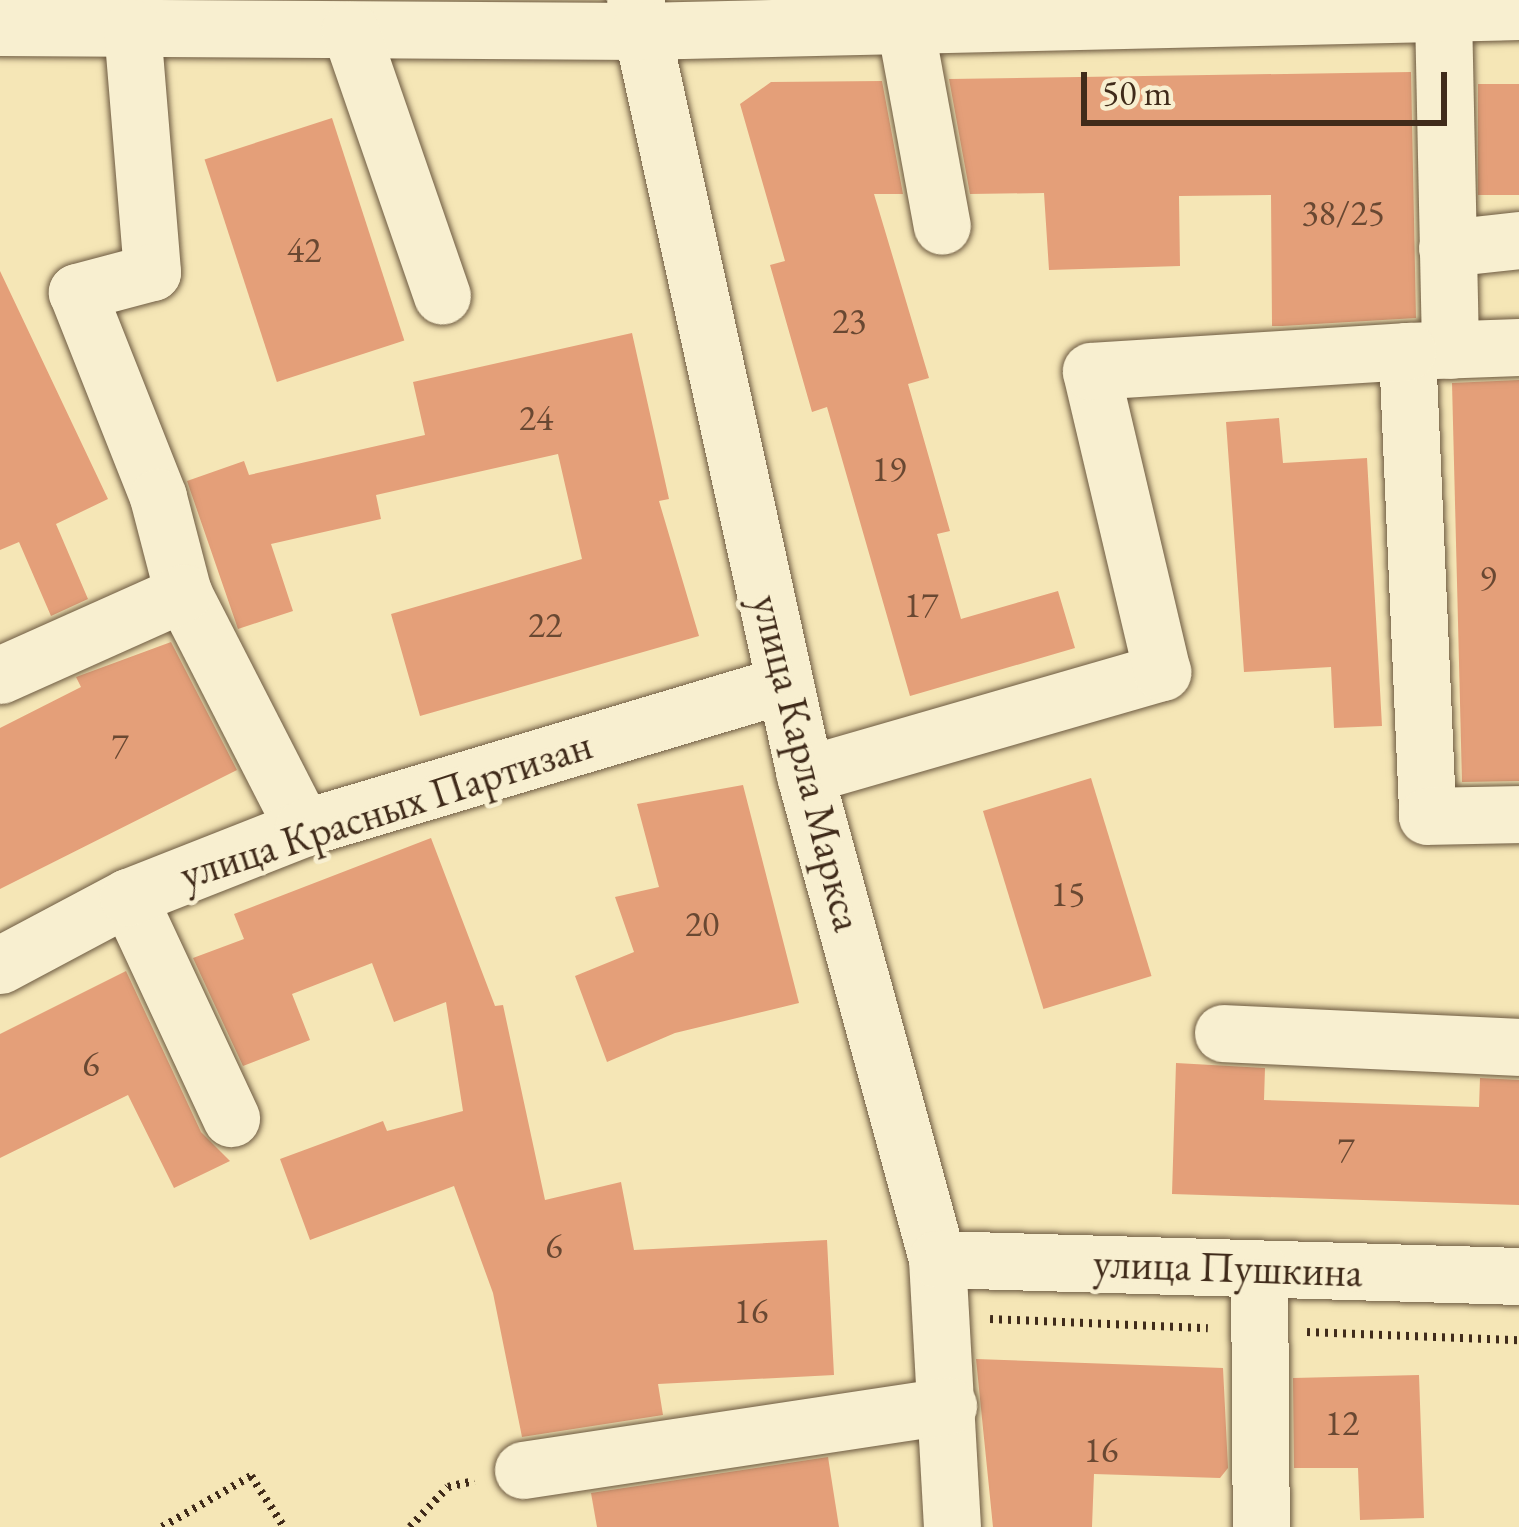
<!DOCTYPE html>
<meta charset="utf-8">
<style>
body{margin:0}
#map{position:relative;width:1519px;height:1527px;overflow:hidden;background:#f5e6b6;font-family:"EB Garamond",serif}
div>[style]{position:absolute}
[style*='--x']{left:calc(var(--x)*1px);top:calc(var(--y)*1px);width:calc(var(--w)*1px);rotate:calc(var(--a)*1deg)}
.building>*{inset:0;background:#e49f79;transform-origin:0 0}
.path>*{height:8px;margin-top:-4px;transform-origin:0;background:repeating-linear-gradient(90deg,#402b1a 0 3px,transparent 0 9px)}
.roads{filter:drop-shadow(0 0 3px #6d5a41) drop-shadow(0 0 3px #6d5a41)}
.minor>*{height:57px;margin:-28.5px;padding:0 28.5px;transform-origin:28.5px;border-radius:28.5px;background:#f8efd0}
span{translate:-50% -50%;white-space:nowrap;text-align:center;line-height:1.15;-webkit-text-stroke:9px #f8efd0;paint-order:stroke}
.number-label{font-size:36px;color:#694832}
.number-label span{-webkit-text-stroke-width:0}
.street-label{font-size:42px;color:#402b1a}
.scale{position:absolute;left:1081px;top:72px;width:366px;height:54px;box-sizing:border-box;border:6px solid #402b1a;border-top:0;padding-left:15px;font-size:36px;line-height:42px;white-space:nowrap;color:#402b1a;-webkit-text-stroke:9px #f8efd0;paint-order:stroke}
</style>
<div id="map">
<div class="building">
<i style="clip-path:polygon(1411px 72px,1416px 318px,1282px 326px,1272px 326px,1271px 195px,1179px 196px,1180px 266px,1049px 270px,1044px 193px,970px 194px,949px 79px)"></i>
<i style="clip-path:polygon(882px 81px,903px 194px,874px 194px,929px 378px,908px 384px,950px 531px,937px 534px,961px 619px,1058px 591px,1075px 648px,910px 696px,827px 407px,812px 412px,770px 265px,785px 261px,740px 104px,771px 82px)"></i>
<i style="left:1519px;top:84px;width:111px;height:41px;rotate:90deg"></i>
<i style="left:332px;top:118px;width:234px;height:134px;rotate:72deg"></i>
<i style="clip-path:polygon(0 271px,108px 499px,56px 524px,88px 599px,51px 616px,19px 542px,0 550px)"></i>
<i style="clip-path:polygon(632px 333px,669px 499px,659px 501px,699px 636px,420px 716px,391px 614px,582px 559px,558px 454px,376px 495px,381px 519px,271px 544px,293px 611px,238px 629px,187px 481px,244px 461px,249px 475px,425px 435px,413px 382px)"></i>
<i style="clip-path:polygon(1519px 380px,1519px 781px,1462px 782px,1452px 383px)"></i>
<i style="clip-path:polygon(1279px 418px,1283px 463px,1367px 458px,1382px 726px,1334px 728px,1331px 667px,1244px 672px,1226px 422px)"></i>
<i style="clip-path:polygon(171px 642px,237px 770px,0 889px,0 728px,81px 687px,76px 677px)"></i>
<i style="left:1091px;top:778px;width:207px;height:113px;rotate:73deg"></i>
<i style="clip-path:polygon(743px 785px,799px 1003px,675px 1033px,607px 1062px,575px 976px,634px 952px,615px 897px,659px 887px,637px 804px)"></i>
<i style="clip-path:polygon(431px 838px,495px 1006px,503px 1005px,545px 1200px,621px 1182px,634px 1250px,827px 1240px,834px 1375px,658px 1384px,663px 1415px,522px 1437px,493px 1293px,454px 1186px,310px 1240px,280px 1159px,383px 1121px,387px 1131px,463px 1111px,446px 1002px,394px 1022px,372px 963px,292px 994px,310px 1040px,243px 1066px,193px 958px,244px 939px,234px 914px)"></i>
<i style="clip-path:polygon(126px 971px,201px 1132px,230px 1161px,174px 1188px,128px 1095px,0 1158px,0 1034px)"></i>
<i style="clip-path:polygon(1176px 1063px,1265px 1068px,1264px 1100px,1479px 1107px,1480px 1078px,1519px 1080px,1519px 1205px,1172px 1194px)"></i>
<i style="clip-path:polygon(976px 1359px,1223px 1368px,1228px 1468px,1220px 1478px,1094px 1474px,1092px 1527px,993px 1527px)"></i>
<i style="clip-path:polygon(1419px 1375px,1424px 1518px,1360px 1520px,1358px 1468px,1294px 1468px,1293px 1378px)"></i>
<i style="clip-path:polygon(828px 1457px,839px 1527px,597px 1527px,591px 1493px)"></i>
</div>
<div class="path">
<i style="--x:990;--y:1319;--w:218;--a:2.4"></i>
<i style="--x:1307;--y:1332;--w:212;--a:2.2"></i>
<i style="--x:162;--y:1527;--w:103;--a:-29.8"></i>
<i style="--x:251;--y:1476;--w:61;--a:57.1"></i>
<i style="--x:410;--y:1527;--w:55;--a:-46.5"></i>
<i style="--x:448;--y:1487;--w:27;--a:-13"></i>
</div>
<div class="roads">
<div class="minor">
<i style="--x:635;--y:0;--w:793;--a:77.63"></i>
<i style="--x:805;--y:775;--w:502;--a:74.74"></i>
<i style="--x:937;--y:1259;--w:268;--a:86.8"></i>
<i style="--x:1443;--y:13;--w:337;--a:88.8"></i>
<i style="--x:905;--y:25;--w:204;--a:79.6"></i>
<i style="--x:0;--y:27;--w:639;--a:0.36"></i>
<i style="--x:639;--y:31;--w:880;--a:-1.3"></i>
<i style="--x:132;--y:28;--w:245;--a:85.3"></i>
<i style="--x:152;--y:272;--w:78;--a:165.1"></i>
<i style="--x:77;--y:292;--w:220;--a:68.4"></i>
<i style="--x:158;--y:497;--w:99;--a:75.4"></i>
<i style="--x:183;--y:593;--w:264;--a:62.9"></i>
<i style="--x:350;--y:30;--w:281;--a:70.9"></i>
<i style="--x:1447;--y:248;--w:72;--a:-6.3"></i>
<i style="--x:1519;--y:347;--w:112;--a:178"></i>
<i style="--x:1407;--y:351;--w:465;--a:87.5"></i>
<i style="--x:1427;--y:816;--w:92;--a:-1.2"></i>
<i style="--x:0;--y:675;--w:201;--a:-24.1"></i>
<i style="--x:805;--y:775;--w:372;--a:-16.1"></i>
<i style="--x:1162;--y:672;--w:309;--a:-103.3"></i>
<i style="--x:1091;--y:371;--w:317;--a:-3.6"></i>
<i style="--x:128;--y:897;--w:244;--a:65"></i>
<i style="--x:0;--y:965;--w:145;--a:-28"></i>
<i style="--x:128;--y:897;--w:188;--a:-21.5"></i>
<i style="--x:303;--y:828;--w:503;--a:-16.63"></i>
<i style="--x:1223;--y:1033;--w:296;--a:2.7"></i>
<i style="--x:937;--y:1259;--w:582;--a:1.67"></i>
<i style="--x:1259;--y:1269;--w:258;--a:89.6"></i>
<i style="--x:523;--y:1470;--w:430;--a:-8.6"></i>
</div>
</div>
<div class="number-label">
<span style="left:1343px;top:213px">38/25</span>
<span style="left:304px;top:250px">42</span>
<span style="left:849px;top:321px">23</span>
<span style="left:536px;top:418px">24</span>
<span style="left:889px;top:469px">19</span>
<span style="left:1488px;top:578px">9</span>
<span style="left:921px;top:605px">17</span>
<span style="left:545px;top:625px">22</span>
<span style="left:120px;top:746px">7</span>
<span style="left:1068px;top:894px">15</span>
<span style="left:702px;top:924px">20</span>
<span style="left:91px;top:1064px">6</span>
<span style="left:1346px;top:1150px">7</span>
<span style="left:554px;top:1246px">6</span>
<span style="left:751px;top:1311px">16</span>
<span style="left:1342px;top:1423px">12</span>
<span style="left:1101px;top:1450px">16</span>
</div>
<div class="street-label">
<span style="left:807px;top:763px;rotate:76deg">улица Карла Маркса</span>
<span style="left:386px;top:810px;rotate:-18deg">улица Красных Партизан</span>
<span style="left:1228px;top:1268px;rotate:2deg">улица Пушкина</span>
</div>
<div class="scale">50 m</div>
</div>
